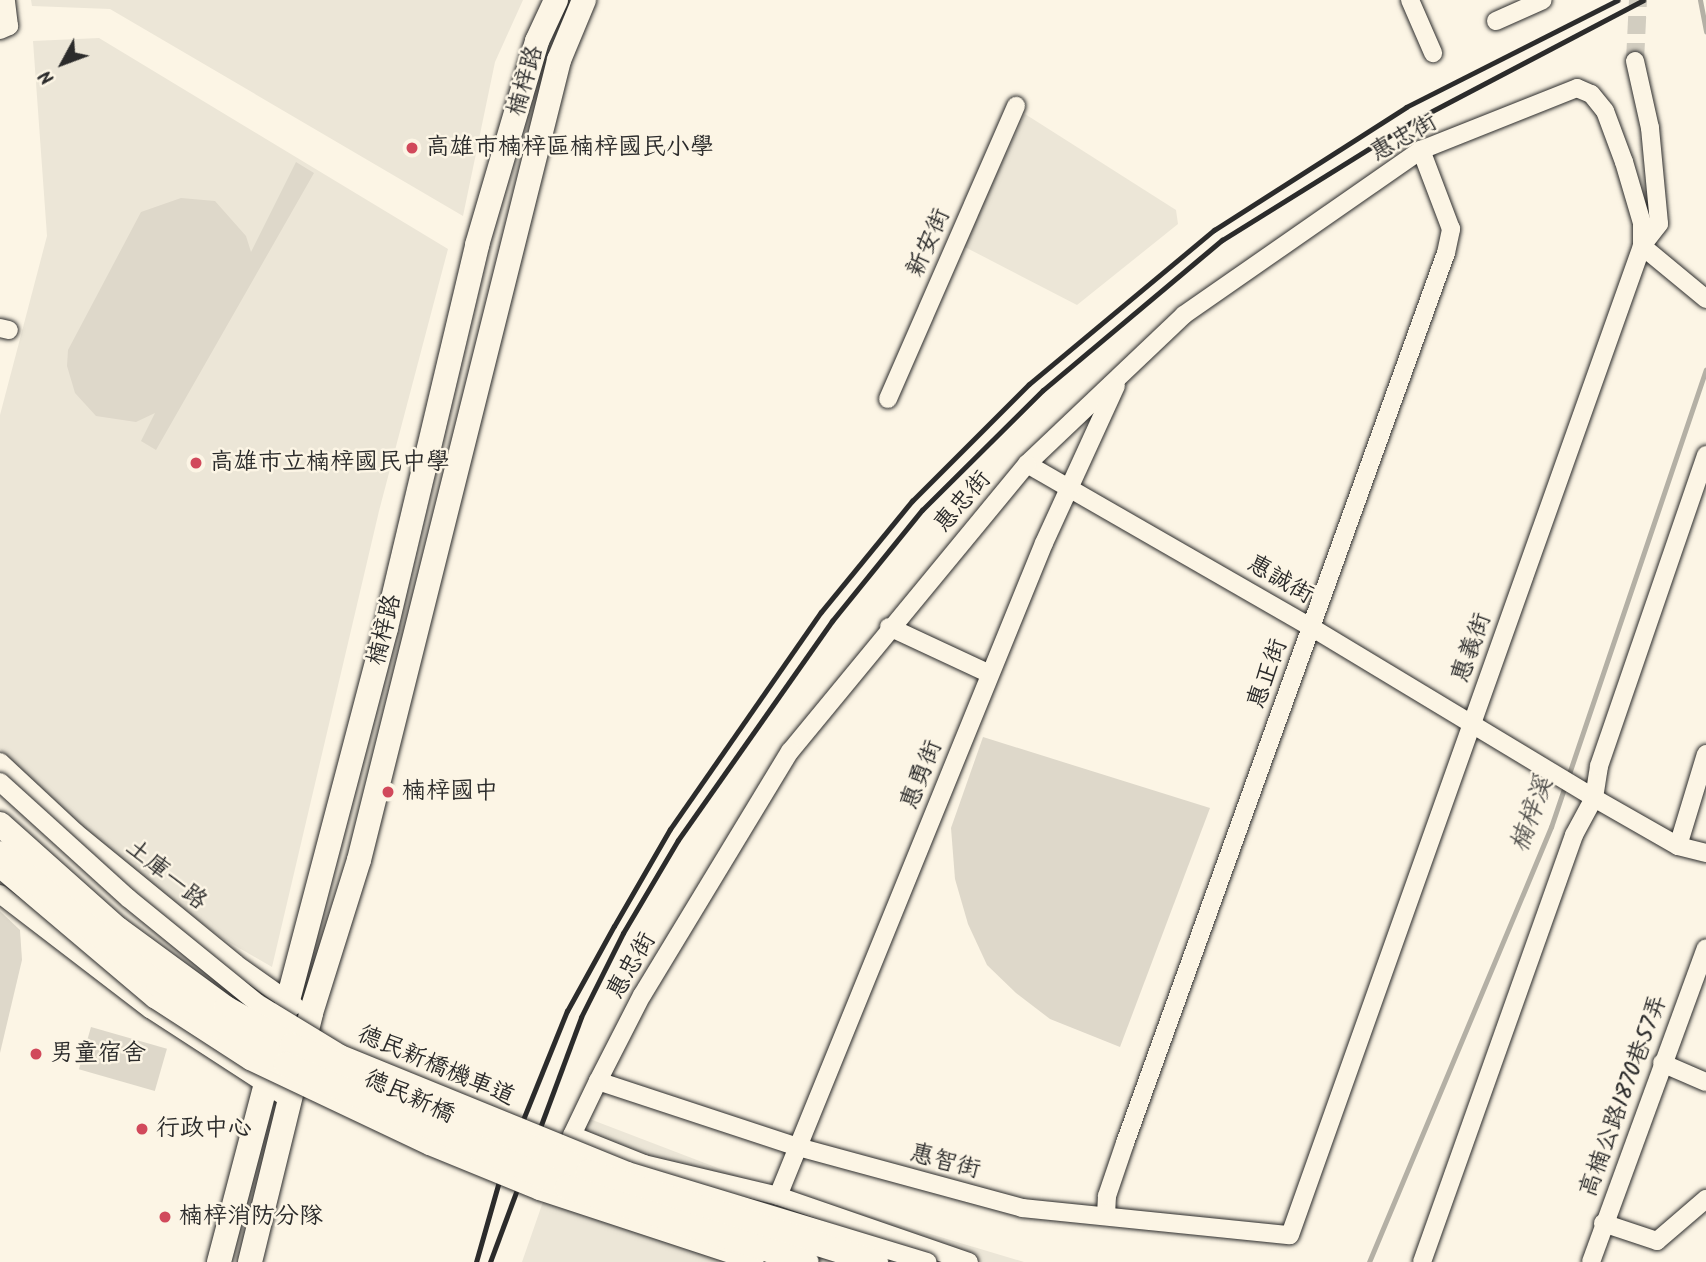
<!DOCTYPE html>
<meta charset="utf-8">
<style>
body{margin:0}
#map{position:relative;width:1706px;height:1262px;overflow:hidden;background:#fcf5e5;font-family:Kalam,"LXGW WenKai TC",sans-serif}
div>[style]{position:absolute}
[style*='--x']{left:calc(var(--x)*1px);top:calc(var(--y)*1px);width:calc(var(--w)*1px);rotate:calc(var(--a)*1deg)}
.built>*{inset:0;background:#ece6d7}
.green>*{inset:0;background:#ded8ca;transform-origin:0 0}
.stream>*{height:5px;margin:-2.5px;padding:0 2.5px;transform-origin:2.5px;border-radius:2.5px;background:#b4b0a5}
.street-tunnel>*{height:18px;margin-top:-9px;transform-origin:0;background:repeating-linear-gradient(90deg,#d2cdc0 0 18px,transparent 0 27px)}
.roads{filter:drop-shadow(0 0 2px #2b2b2b) drop-shadow(0 0 2px #2b2b2b)}
.street>*{height:18px;margin:-9px;padding:0 9px;transform-origin:9px;border-radius:9px;background:#fcf5e5}
.secondary>*{height:24px;margin:-12px;padding:0 12px;transform-origin:12px;border-radius:12px;background:#fcf5e5}
.rail>*{height:5px;margin:-2.5px;padding:0 2.5px;transform-origin:2.5px;border-radius:2.5px;background:#2b2b2b}
.bridges{filter:drop-shadow(0 0 2px #2b2b2b) drop-shadow(0 0 2px #2b2b2b)}
.street-bridge>*{height:18px;margin:-9px;padding:0 9px;transform-origin:9px;border-radius:9px;background:#fcf5e5}
.secondary-bridge>*{height:24px;margin:-12px;padding:0 12px;transform-origin:12px;border-radius:12px;background:#fcf5e5}
.dots>*{width:19px;height:19px;translate:-50% -50%;box-sizing:border-box;border:4px solid #fcf5e5;border-radius:50%}
span{translate:-50% -50%;white-space:nowrap;text-align:center;line-height:1.15;-webkit-text-stroke:5px #fcf5e5;paint-order:stroke}
.street-label{font-size:24px;color:#2b2b2b}
.poi-label{font-size:24px;color:#2b2b2b}
.left{translate:0 -50%;text-align:left}
.water-label{font-size:26px;color:#545350;font-style:italic}
.north{position:absolute;left:28px;top:28px;width:70px;height:70px;-webkit-text-stroke:5px #fcf5e5;paint-order:stroke;rotate:229deg;font-size:19px;font-weight:700;line-height:28px;text-align:center;color:#2b2b2b}
.north::after{content:'';display:block;margin:auto;width:24px;height:32px;background:#2b2b2b;clip-path:polygon(50% 0,100% 100%,50% 72%,0 100%)}
</style>
<div id="map">
<div class="built">
<i style="clip-path:polygon(31px 0,523px 0,495px 62px,463px 216px,110px 9px,32px 6px)"></i>
<i style="clip-path:polygon(99px 38px,448px 249px,379px 511px,272px 967px,220px 937px,79px 828px,0 749px,0 415px,47px 236px,33px 41px)"></i>
<i style="clip-path:polygon(1025px 114px,1176px 210px,1178px 224px,1077px 305px,963px 246px)"></i>
<i style="clip-path:polygon(574px 1113px,744px 1178px,1024px 1262px,522px 1262px)"></i>
</div>
<div class="green">
<i style="clip-path:polygon(296px 162px,314px 173px,156px 450px,141px 441px,155px 413px,136px 422px,96px 416px,75px 393px,67px 366px,68px 350px,141px 212px,181px 198px,215px 201px,246px 236px,251px 252px)"></i>
<i style="clip-path:polygon(983px 737px,1210px 808px,1120px 1047px,1050px 1019px,1016px 993px,987px 965px,968px 924px,955px 879px,951px 828px)"></i>
<i style="clip-path:polygon(0 911px,20px 930px,22px 960px,0 1053px)"></i>
<i style="left:91px;top:1027px;width:79px;height:44px;rotate:16deg"></i>
</div>
<div class="stream">
<i style="--x:1700;--y:0;--w:32;--a:79"></i>
<i style="--x:1369;--y:1262;--w:472;--a:-67.3"></i>
<i style="--x:1551;--y:827;--w:483;--a:-71.3"></i>
</div>
<div class="street-tunnel">
<i style="--x:1635;--y:61;--w:61;--a:-87.2"></i>
</div>
<div class="roads">
<div class="street">
<i style="--x:1410;--y:0;--w:58;--a:66.5"></i>
<i style="--x:1496;--y:21;--w:51;--a:-24.1"></i>
<i style="--x:0;--y:30;--w:10;--a:-24"></i>
<i style="--x:9;--y:26;--w:26;--a:-97"></i>
<i style="--x:1635;--y:61;--w:69;--a:77.4"></i>
<i style="--x:1650;--y:128;--w:96;--a:84.6"></i>
<i style="--x:1659;--y:224;--w:28;--a:128"></i>
<i style="--x:1642;--y:246;--w:83;--a:39.6"></i>
<i style="--x:0;--y:328;--w:9;--a:13"></i>
<i style="--x:888;--y:399;--w:320;--a:-66.4"></i>
<i style="--x:1027;--y:464;--w:327;--a:29.9"></i>
<i style="--x:1311;--y:627;--w:331;--a:31.1"></i>
<i style="--x:1594;--y:798;--w:97;--a:29.7"></i>
<i style="--x:1678;--y:846;--w:29;--a:14"></i>
<i style="--x:889;--y:627;--w:111;--a:25"></i>
<i style="--x:0;--y:762;--w:103;--a:43"></i>
<i style="--x:75;--y:832;--w:208;--a:39.3"></i>
<i style="--x:236;--y:964;--w:72;--a:35.4"></i>
<i style="--x:1678;--y:846;--w:96;--a:-73.1"></i>
<i style="--x:0;--y:894;--w:189;--a:37.5"></i>
<i style="--x:150;--y:1009;--w:167;--a:33"></i>
<i style="--x:1662;--y:1063;--w:48;--a:23.4"></i>
<i style="--x:598;--y:1081;--w:211;--a:18.3"></i>
<i style="--x:798;--y:1147;--w:232;--a:15.2"></i>
<i style="--x:1022;--y:1208;--w:269;--a:5.8"></i>
<i style="--x:1290;--y:1235;--w:1050;--a:-70.41"></i>
<i style="--x:1642;--y:246;--w:23;--a:-90"></i>
<i style="--x:1642;--y:223;--w:64;--a:-106.4"></i>
<i style="--x:1624;--y:162;--w:54;--a:-110.4"></i>
<i style="--x:1605;--y:111;--w:22;--a:-129"></i>
<i style="--x:1591;--y:94;--w:15;--a:-157"></i>
<i style="--x:1577;--y:88;--w:168;--a:158.3"></i>
<i style="--x:1421;--y:150;--w:289;--a:145.2"></i>
<i style="--x:1184;--y:315;--w:216;--a:136.5"></i>
<i style="--x:1027;--y:464;--w:372;--a:129.5"></i>
<i style="--x:790;--y:751;--w:285;--a:121.2"></i>
<i style="--x:642;--y:995;--w:97;--a:117.1"></i>
<i style="--x:598;--y:1081;--w:60;--a:115.7"></i>
<i style="--x:572;--y:1135;--w:78;--a:21.9"></i>
<i style="--x:644;--y:1164;--w:138;--a:13.4"></i>
<i style="--x:778;--y:1196;--w:202;--a:19.1"></i>
<i style="--x:778;--y:1196;--w:705;--a:-67.84"></i>
<i style="--x:1044;--y:543;--w:173;--a:-65.4"></i>
<i style="--x:1106;--y:1215;--w:19;--a:-87"></i>
<i style="--x:1107;--y:1196;--w:56;--a:-71.2"></i>
<i style="--x:1125;--y:1143;--w:946;--a:-70.17"></i>
<i style="--x:1446;--y:253;--w:25;--a:-78"></i>
<i style="--x:1451;--y:229;--w:85;--a:-110.8"></i>
<i style="--x:1603;--y:1223;--w:57;--a:18.4"></i>
<i style="--x:1657;--y:1241;--w:65;--a:-40.6"></i>
<i style="--x:1422;--y:1262;--w:453;--a:-70.4"></i>
<i style="--x:1574;--y:835;--w:42;--a:-61.6"></i>
<i style="--x:1594;--y:798;--w:32;--a:-81"></i>
<i style="--x:1599;--y:766;--w:329;--a:-71"></i>
<i style="--x:1591;--y:1262;--w:334;--a:-69.9"></i>
</div>
<div class="secondary">
<i style="--x:219;--y:1262;--w:656;--a:-75.24"></i>
<i style="--x:386;--y:628;--w:394;--a:-76.6"></i>
<i style="--x:477;--y:245;--w:213;--a:-73.6"></i>
<i style="--x:537;--y:41;--w:45;--a:-65.1"></i>
<i style="--x:250;--y:1262;--w:256;--a:-76.2"></i>
<i style="--x:311;--y:1013;--w:160;--a:-72.6"></i>
<i style="--x:359;--y:860;--w:825;--a:-75.96"></i>
<i style="--x:559;--y:60;--w:65;--a:-67.4"></i>
</div>
</div>
<div class="rail">
<i style="--x:476;--y:1262;--w:91;--a:-74.1"></i>
<i style="--x:501;--y:1174;--w:176;--a:-68"></i>
<i style="--x:567;--y:1011;--w:97;--a:-61.1"></i>
<i style="--x:614;--y:926;--w:112;--a:-60"></i>
<i style="--x:670;--y:829;--w:264;--a:-55.2"></i>
<i style="--x:821;--y:612;--w:144;--a:-50.7"></i>
<i style="--x:912;--y:501;--w:165;--a:-45"></i>
<i style="--x:1029;--y:384;--w:241;--a:-39.8"></i>
<i style="--x:1214;--y:230;--w:228;--a:-32.6"></i>
<i style="--x:1406;--y:107;--w:237;--a:-26.8"></i>
<i style="--x:490;--y:1262;--w:261;--a:-69.6"></i>
<i style="--x:581;--y:1017;--w:94;--a:-63.4"></i>
<i style="--x:623;--y:933;--w:108;--a:-59.4"></i>
<i style="--x:678;--y:840;--w:268;--a:-54.9"></i>
<i style="--x:832;--y:621;--w:143;--a:-51"></i>
<i style="--x:922;--y:510;--w:170;--a:-44.8"></i>
<i style="--x:1043;--y:390;--w:234;--a:-40"></i>
<i style="--x:1222;--y:240;--w:225;--a:-31.9"></i>
<i style="--x:1413;--y:121;--w:260;--a:-27.7"></i>
</div>
<div class="bridges">
<div class="street-bridge">
<i style="--x:0;--y:782;--w:173;--a:42.2"></i>
<i style="--x:128;--y:898;--w:166;--a:39.1"></i>
<i style="--x:257;--y:1003;--w:98;--a:31.3"></i>
<i style="--x:341;--y:1054;--w:310;--a:22.2"></i>
<i style="--x:628;--y:1171;--w:313;--a:16.9"></i>
<i style="--x:0;--y:869;--w:202;--a:40.2"></i>
<i style="--x:154;--y:999;--w:114;--a:32.9"></i>
<i style="--x:250;--y:1061;--w:198;--a:25.4"></i>
<i style="--x:429;--y:1146;--w:119;--a:22.2"></i>
<i style="--x:539;--y:1191;--w:227;--a:18.2"></i>
</div>
<div class="secondary-bridge">
<i style="--x:0;--y:824;--w:158;--a:41.7"></i>
<i style="--x:118;--y:929;--w:134;--a:36.2"></i>
<i style="--x:226;--y:1008;--w:76;--a:29.3"></i>
<i style="--x:292;--y:1045;--w:322;--a:23.2"></i>
<i style="--x:588;--y:1172;--w:302;--a:17.4"></i>
<i style="--x:0;--y:853;--w:205;--a:39.7"></i>
<i style="--x:158;--y:984;--w:75;--a:34.7"></i>
<i style="--x:220;--y:1027;--w:76;--a:29.3"></i>
<i style="--x:286;--y:1064;--w:307;--a:23.6"></i>
<i style="--x:567;--y:1187;--w:251;--a:17.4"></i>
</div>
</div>
<div class="dots">
<i style="left:412px;top:148px;background:#d1495b"></i>
<i style="left:196px;top:463px;background:#d1495b"></i>
<i style="left:388px;top:792px;background:#d1495b"></i>
<i style="left:36px;top:1054px;background:#d1495b"></i>
<i style="left:142px;top:1129px;background:#d1495b"></i>
<i style="left:165px;top:1217px;background:#d1495b"></i>
</div>
<div class="street-label">
<span style="left:526px;top:81px;rotate:-74deg">楠梓路</span>
<span style="left:1404px;top:138px;rotate:-29deg">惠忠街</span>
<span style="left:929px;top:243px;rotate:-66deg">新安街</span>
<span style="left:963px;top:502px;rotate:-49deg">惠忠街</span>
<span style="left:1280px;top:580px;rotate:30deg">惠誠街</span>
<span style="left:385px;top:630px;rotate:-76deg">楠梓路</span>
<span style="left:1472px;top:648px;rotate:-70deg">惠義街</span>
<span style="left:1268px;top:674px;rotate:-70deg">惠正街</span>
<span style="left:922px;top:775px;rotate:-68deg">惠勇街</span>
<span style="left:166px;top:875px;rotate:39deg">土庫一路</span>
<span style="left:632px;top:966px;rotate:-60deg">惠忠街</span>
<span style="left:436px;top:1066px;rotate:23deg">德民新橋機車道</span>
<span style="left:1624px;top:1096px;rotate:-70deg">高楠公路1870巷57弄</span>
<span style="left:409px;top:1097px;rotate:24deg">德民新橋</span>
<span style="left:945px;top:1162px;rotate:15deg">惠智街</span>
</div>
<div class="poi-label">
<span class="left" style="left:426px;top:148px">高雄市楠梓區楠梓國民小學</span>
<span class="left" style="left:210px;top:463px">高雄市立楠梓國民中學</span>
<span class="left" style="left:402px;top:792px">楠梓國中</span>
<span class="left" style="left:50px;top:1054px">男童宿舍</span>
<span class="left" style="left:156px;top:1129px">行政中心</span>
<span class="left" style="left:179px;top:1217px">楠梓消防分隊</span>
</div>
<div class="water-label">
<span style="left:1533px;top:815px;rotate:-70deg">楠梓溪</span>
</div>
<div class="north">N</div>
</div>
